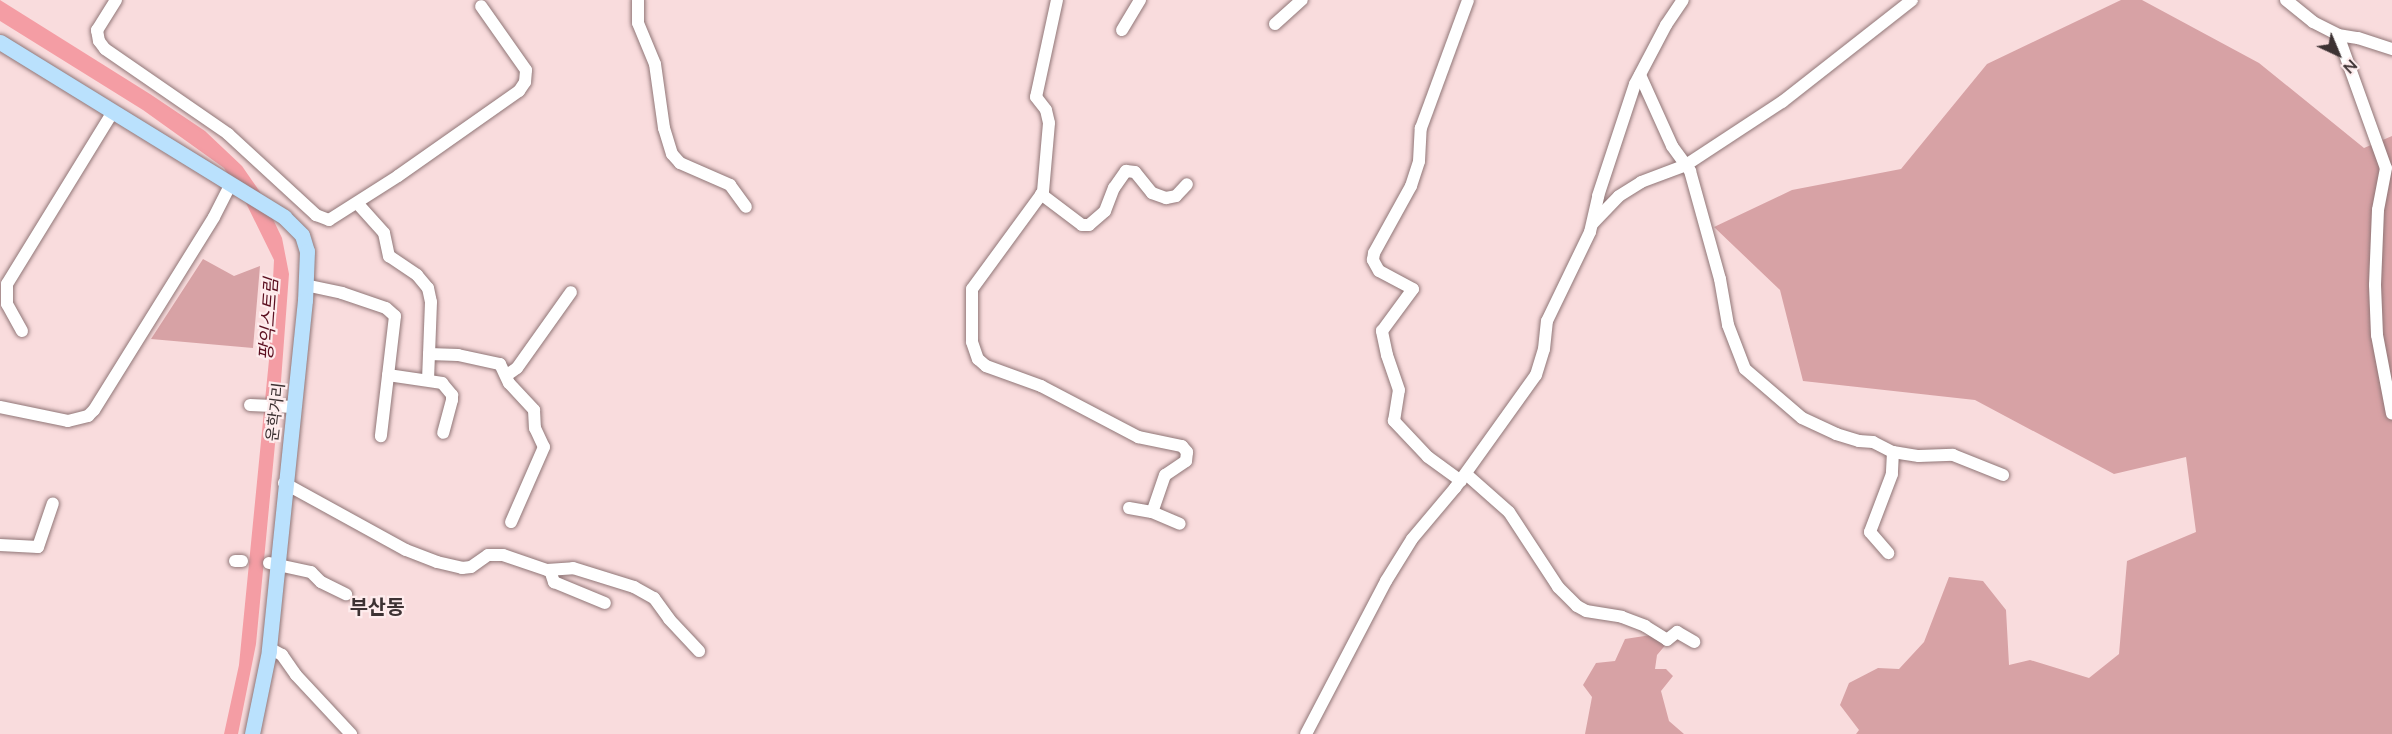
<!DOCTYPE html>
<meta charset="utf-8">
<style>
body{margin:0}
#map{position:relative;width:2392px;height:734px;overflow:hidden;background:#f9dcdd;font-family:Lato,"Noto Sans KR",sans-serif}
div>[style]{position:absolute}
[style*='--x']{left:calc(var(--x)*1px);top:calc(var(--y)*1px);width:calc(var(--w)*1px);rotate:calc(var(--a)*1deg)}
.green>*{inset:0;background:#d7a2a5}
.water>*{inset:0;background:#f49da4}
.roads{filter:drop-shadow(0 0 2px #907677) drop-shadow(0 0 2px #907677)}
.minor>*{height:12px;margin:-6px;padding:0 6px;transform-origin:6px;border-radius:6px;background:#fff}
.major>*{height:15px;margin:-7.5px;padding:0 7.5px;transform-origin:7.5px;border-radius:7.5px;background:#bae1fd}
span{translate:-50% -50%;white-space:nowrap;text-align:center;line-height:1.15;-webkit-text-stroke:4.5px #feeced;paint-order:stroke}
.street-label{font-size:16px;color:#3d3233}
.water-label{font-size:18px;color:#5c1020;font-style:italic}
.quarter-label{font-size:20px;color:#3d3233;font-weight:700}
.north{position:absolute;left:2308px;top:24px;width:60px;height:60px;-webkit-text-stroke:4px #feeced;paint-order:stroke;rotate:136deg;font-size:16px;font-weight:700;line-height:24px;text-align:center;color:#3d3233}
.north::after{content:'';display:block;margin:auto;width:21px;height:27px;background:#3d3233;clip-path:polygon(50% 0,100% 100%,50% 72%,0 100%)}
</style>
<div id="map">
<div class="green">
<i style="clip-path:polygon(2121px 0,2142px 0,2259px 63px,2364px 148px,2392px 136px,2392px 734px,1856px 734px,1859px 730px,1840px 705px,1849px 683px,1878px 668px,1899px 669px,1924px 642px,1949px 577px,1983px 581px,2006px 610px,2009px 665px,2030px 660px,2089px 678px,2119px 654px,2127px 561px,2196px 532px,2186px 457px,2114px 474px,1975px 400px,1803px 381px,1780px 290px,1714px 227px,1792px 190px,1901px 169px,1987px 64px)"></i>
<i style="clip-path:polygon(203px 259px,234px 276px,260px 266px,253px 348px,151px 339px)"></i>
<i style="clip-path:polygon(1651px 635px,1668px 642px,1657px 655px,1655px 669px,1666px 669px,1673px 676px,1661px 691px,1669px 721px,1684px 734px,1585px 734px,1592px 697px,1583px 685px,1596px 663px,1615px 661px,1625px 639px)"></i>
</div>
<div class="water">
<i style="clip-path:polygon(0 0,150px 94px,205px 131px,242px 166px,260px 192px,282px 238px,289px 274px,281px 381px,256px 644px,238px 734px,224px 734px,239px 665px,269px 360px,274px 260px,245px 201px,224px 168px,143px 110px,0 21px)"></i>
</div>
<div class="roads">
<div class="minor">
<i style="--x:116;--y:0;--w:36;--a:122"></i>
<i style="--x:97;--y:30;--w:11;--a:80"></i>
<i style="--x:99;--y:41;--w:10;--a:53"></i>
<i style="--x:105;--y:49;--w:150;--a:34.6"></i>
<i style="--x:228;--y:134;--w:120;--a:42.6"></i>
<i style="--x:316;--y:215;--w:14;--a:21"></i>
<i style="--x:329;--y:220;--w:82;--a:-32.5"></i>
<i style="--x:398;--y:176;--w:148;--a:-35.1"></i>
<i style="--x:519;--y:91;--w:11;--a:-56"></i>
<i style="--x:525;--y:82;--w:12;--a:-85"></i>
<i style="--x:526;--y:70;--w:78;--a:-125.1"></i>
<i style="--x:638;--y:0;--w:23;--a:90"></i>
<i style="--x:638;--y:23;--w:44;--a:67.5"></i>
<i style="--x:655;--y:64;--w:65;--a:82"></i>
<i style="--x:664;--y:128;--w:27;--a:73"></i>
<i style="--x:672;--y:154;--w:12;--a:48"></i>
<i style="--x:680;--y:163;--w:55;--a:23.7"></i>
<i style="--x:730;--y:185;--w:27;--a:54"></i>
<i style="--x:1057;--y:0;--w:99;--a:102.2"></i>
<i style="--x:1036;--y:97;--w:16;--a:52"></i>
<i style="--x:1046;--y:110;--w:13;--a:77"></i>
<i style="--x:1049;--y:123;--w:69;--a:95"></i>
<i style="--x:1043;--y:192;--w:120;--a:126.2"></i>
<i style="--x:972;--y:289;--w:53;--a:90"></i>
<i style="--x:972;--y:342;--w:18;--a:71"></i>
<i style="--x:978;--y:359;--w:11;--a:41"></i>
<i style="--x:986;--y:366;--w:59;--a:20"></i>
<i style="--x:1041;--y:386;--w:110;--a:27.7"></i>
<i style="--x:1138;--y:437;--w:45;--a:11.6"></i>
<i style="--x:1182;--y:446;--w:8;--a:50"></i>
<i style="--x:1187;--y:452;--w:9;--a:96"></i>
<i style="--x:1186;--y:461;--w:25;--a:146"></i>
<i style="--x:1165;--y:475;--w:39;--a:109"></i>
<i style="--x:1152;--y:512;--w:30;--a:23"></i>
<i style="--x:2286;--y:0;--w:35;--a:39"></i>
<i style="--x:2313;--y:22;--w:28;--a:27"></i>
<i style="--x:2338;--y:35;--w:20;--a:9"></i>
<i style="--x:2358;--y:38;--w:36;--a:18"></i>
<i style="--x:1275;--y:24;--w:36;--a:-42"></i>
<i style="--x:1122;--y:30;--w:35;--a:-59"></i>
<i style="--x:2338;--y:35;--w:141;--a:70.2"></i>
<i style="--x:2386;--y:168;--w:43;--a:100.8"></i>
<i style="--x:2378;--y:210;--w:75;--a:92.3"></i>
<i style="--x:2375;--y:285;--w:50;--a:87.7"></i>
<i style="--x:2377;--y:335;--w:80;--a:79.2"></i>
<i style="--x:1640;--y:75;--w:78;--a:65.7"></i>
<i style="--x:1672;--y:146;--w:31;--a:54"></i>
<i style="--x:1690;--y:171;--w:112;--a:74.5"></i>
<i style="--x:1720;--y:279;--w:47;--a:80.1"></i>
<i style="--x:1728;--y:325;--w:47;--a:68.9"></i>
<i style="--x:1745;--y:369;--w:75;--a:40.7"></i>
<i style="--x:1802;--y:418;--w:38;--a:25"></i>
<i style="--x:1836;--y:434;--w:24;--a:17"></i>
<i style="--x:1859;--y:441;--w:14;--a:4"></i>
<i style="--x:1873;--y:442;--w:22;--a:27"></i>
<i style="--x:1893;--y:452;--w:22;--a:93"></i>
<i style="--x:1892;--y:474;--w:62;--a:110.8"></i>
<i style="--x:1870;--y:532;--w:28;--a:49"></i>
<i style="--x:1041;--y:194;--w:51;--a:37.1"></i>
<i style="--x:1082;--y:225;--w:7;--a:0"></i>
<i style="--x:1089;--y:225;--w:21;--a:-41"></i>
<i style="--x:1105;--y:211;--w:25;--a:-69"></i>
<i style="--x:1114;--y:188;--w:21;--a:-55"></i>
<i style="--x:1126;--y:171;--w:9;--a:6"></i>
<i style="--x:1135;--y:172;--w:27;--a:51"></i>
<i style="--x:1152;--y:193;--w:15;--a:20"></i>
<i style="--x:1166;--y:198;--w:10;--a:-11"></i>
<i style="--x:1176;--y:196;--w:16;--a:-47"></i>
<i style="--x:358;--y:204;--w:39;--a:48"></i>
<i style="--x:384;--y:233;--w:24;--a:78"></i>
<i style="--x:389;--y:256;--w:34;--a:34"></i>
<i style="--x:417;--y:275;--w:17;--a:50"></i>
<i style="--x:428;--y:288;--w:14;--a:78"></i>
<i style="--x:431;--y:302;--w:78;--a:92.2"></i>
<i style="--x:1593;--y:223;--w:37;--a:-46"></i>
<i style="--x:1619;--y:196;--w:26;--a:-32"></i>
<i style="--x:1641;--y:182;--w:48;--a:-20.7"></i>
<i style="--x:1686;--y:165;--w:115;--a:-33.3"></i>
<i style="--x:1782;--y:102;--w:165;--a:-38.1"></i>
<i style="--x:305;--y:285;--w:38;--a:12"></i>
<i style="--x:342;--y:293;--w:46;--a:18.8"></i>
<i style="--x:386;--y:308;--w:12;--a:42"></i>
<i style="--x:395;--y:316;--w:121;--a:96.7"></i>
<i style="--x:22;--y:331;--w:31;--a:-119"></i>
<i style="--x:7;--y:304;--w:20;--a:-90"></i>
<i style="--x:7;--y:284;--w:202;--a:-58.4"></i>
<i style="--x:429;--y:354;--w:29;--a:2"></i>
<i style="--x:458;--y:355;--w:43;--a:12.1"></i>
<i style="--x:500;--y:364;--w:21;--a:65"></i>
<i style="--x:509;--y:383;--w:37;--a:47"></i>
<i style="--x:534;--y:410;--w:18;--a:87"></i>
<i style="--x:535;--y:428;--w:21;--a:65"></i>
<i style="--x:544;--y:447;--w:82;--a:113.7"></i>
<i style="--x:388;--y:375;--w:55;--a:8.4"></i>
<i style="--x:442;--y:383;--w:16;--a:50"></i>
<i style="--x:452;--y:395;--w:5;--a:90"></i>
<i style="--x:452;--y:400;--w:34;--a:105"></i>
<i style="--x:507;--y:375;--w:12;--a:-35"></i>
<i style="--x:517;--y:368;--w:93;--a:-54.6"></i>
<i style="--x:250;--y:405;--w:44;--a:2.6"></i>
<i style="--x:0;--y:407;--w:69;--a:11.6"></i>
<i style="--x:68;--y:421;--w:21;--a:-14"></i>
<i style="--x:88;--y:416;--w:8;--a:-45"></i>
<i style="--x:94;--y:410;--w:227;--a:-58.1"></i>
<i style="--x:214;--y:217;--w:37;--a:-63"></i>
<i style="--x:1893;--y:452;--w:26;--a:9"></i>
<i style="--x:1919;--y:456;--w:34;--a:-2"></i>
<i style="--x:1953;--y:455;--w:54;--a:21.8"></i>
<i style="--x:1466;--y:474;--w:57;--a:41.5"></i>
<i style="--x:1509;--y:512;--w:90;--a:56.8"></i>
<i style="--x:1558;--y:587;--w:27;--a:45"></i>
<i style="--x:1577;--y:606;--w:10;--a:29"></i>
<i style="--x:1586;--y:611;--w:36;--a:9"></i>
<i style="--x:1622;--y:617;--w:25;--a:21"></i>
<i style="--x:1645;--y:626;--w:26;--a:32"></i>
<i style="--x:1667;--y:640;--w:13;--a:-39"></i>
<i style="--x:1677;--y:632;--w:20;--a:30"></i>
<i style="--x:1461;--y:481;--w:41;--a:-144"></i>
<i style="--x:1428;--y:457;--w:50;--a:-133.4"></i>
<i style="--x:1394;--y:421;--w:31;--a:-81"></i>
<i style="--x:1399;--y:390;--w:37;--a:-109"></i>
<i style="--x:1387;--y:355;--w:25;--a:-102"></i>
<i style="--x:1382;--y:331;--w:52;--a:-53.6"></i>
<i style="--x:1413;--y:289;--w:38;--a:-152"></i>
<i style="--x:1379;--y:271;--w:13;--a:-119"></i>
<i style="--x:1373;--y:260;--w:7;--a:-82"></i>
<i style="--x:1374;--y:253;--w:77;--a:-61.1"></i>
<i style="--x:1411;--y:186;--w:26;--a:-72"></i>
<i style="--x:1419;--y:161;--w:33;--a:-87"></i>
<i style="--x:1421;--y:128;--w:136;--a:-69.8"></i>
<i style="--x:284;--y:483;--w:139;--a:28.8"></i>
<i style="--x:406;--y:550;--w:33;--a:21"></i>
<i style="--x:437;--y:562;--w:26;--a:13"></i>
<i style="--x:462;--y:568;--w:9;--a:-6"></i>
<i style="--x:471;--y:567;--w:21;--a:-35"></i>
<i style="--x:488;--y:555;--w:15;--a:0"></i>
<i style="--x:503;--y:555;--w:46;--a:18.8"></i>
<i style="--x:547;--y:570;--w:26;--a:-4"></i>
<i style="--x:573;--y:568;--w:64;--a:17.3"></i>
<i style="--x:634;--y:587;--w:23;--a:29"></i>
<i style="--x:654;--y:598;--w:26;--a:54"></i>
<i style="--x:669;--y:619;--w:44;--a:46.8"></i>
<i style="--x:1129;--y:508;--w:23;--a:10"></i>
<i style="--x:0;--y:545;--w:38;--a:3"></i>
<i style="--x:38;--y:547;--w:46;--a:-71.2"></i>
<i style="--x:235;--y:561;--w:7;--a:0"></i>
<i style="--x:269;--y:563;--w:43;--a:12.1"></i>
<i style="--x:311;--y:572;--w:14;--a:45"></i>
<i style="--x:321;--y:582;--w:28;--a:26"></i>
<i style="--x:550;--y:570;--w:13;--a:72"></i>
<i style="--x:554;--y:582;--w:55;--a:22.4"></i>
<i style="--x:269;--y:648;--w:15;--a:28"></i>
<i style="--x:282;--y:655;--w:24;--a:55"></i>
<i style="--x:296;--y:675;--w:81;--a:47"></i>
<i style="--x:1306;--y:734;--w:173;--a:-62.4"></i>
<i style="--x:1386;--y:581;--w:49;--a:-58.2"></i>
<i style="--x:1412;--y:539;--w:67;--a:-49.9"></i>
<i style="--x:1455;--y:488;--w:139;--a:-54.4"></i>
<i style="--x:1536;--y:375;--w:27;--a:-73"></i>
<i style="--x:1544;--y:349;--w:28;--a:-84"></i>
<i style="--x:1547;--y:321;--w:99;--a:-64.2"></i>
<i style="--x:1590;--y:232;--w:37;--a:-77"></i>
<i style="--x:1598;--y:196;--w:118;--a:-71.7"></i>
<i style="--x:1635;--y:84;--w:67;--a:-62.3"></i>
<i style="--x:1666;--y:25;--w:30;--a:-56"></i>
</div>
<div class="major">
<i style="--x:0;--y:42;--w:334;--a:31.6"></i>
<i style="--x:284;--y:217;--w:25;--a:45"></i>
<i style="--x:302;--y:235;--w:17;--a:73"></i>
<i style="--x:307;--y:251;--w:49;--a:92.3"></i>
<i style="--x:305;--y:300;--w:353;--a:95.9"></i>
<i style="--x:269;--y:651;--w:85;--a:101.6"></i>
</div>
</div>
<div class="street-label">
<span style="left:275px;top:412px;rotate:-83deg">운학거리</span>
</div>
<div class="water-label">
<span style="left:268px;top:319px;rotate:-86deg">팡익스트림</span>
</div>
<div class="quarter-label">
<span style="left:377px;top:606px">부산동</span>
</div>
<div class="north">N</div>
</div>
